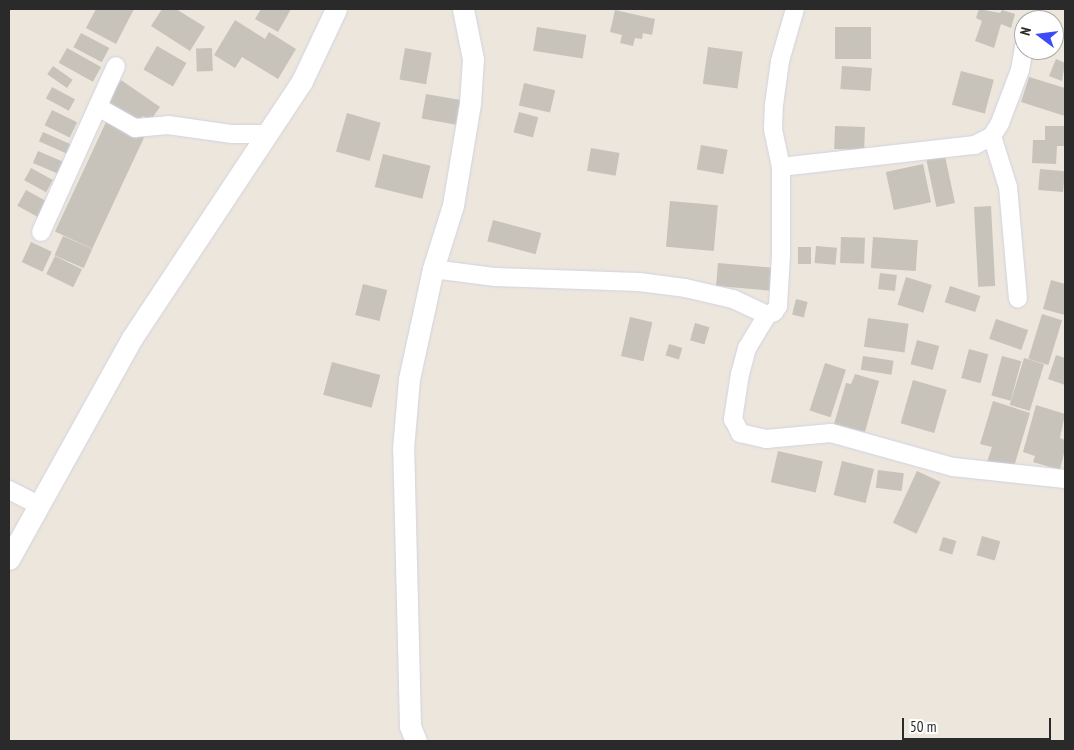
<!DOCTYPE html>
<style>
body{margin:0}
#map{position:relative;width:1074px;height:750px;overflow:hidden;background:#ece6dc;font-family:"PT Sans Narrow",sans-serif}
div>[style]{position:absolute}
[style*='--x']{left:calc(var(--x)*1px);top:calc(var(--y)*1px);width:calc(var(--w)*1px);rotate:calc(var(--a)*1deg)}
.building>*{inset:0;background:#c7c3bb;transform-origin:0 0}
.roads{filter:drop-shadow(0 0 1px #d1d2e2) drop-shadow(0 0 1px #d1d2e2)}
.minor>*{height:18px;margin:-9px;padding:0 9px;transform-origin:9px;border-radius:9px;background:#fff}
.tertiary>*{height:21px;margin:-10.5px;padding:0 10.5px;transform-origin:10.5px;border-radius:10.5px;background:#fff}
span{translate:-50% -50%;white-space:nowrap;text-align:center;line-height:1.15;-webkit-text-stroke:5px #fff;paint-order:stroke}
.frame{position:absolute;inset:0;border:10px solid #2a2a2a;pointer-events:none}
.north{position:absolute;left:1014px;top:10px;width:50px;height:50px;box-sizing:border-box;background:#fff;border:1px solid #aaa;border-radius:50%;rotate:285deg;font-size:14px;font-weight:700;line-height:20px;text-align:center;color:#2a2a2a}
.north::after{content:'';display:block;margin:auto;width:18px;height:22px;background:#3d4bf7;clip-path:polygon(50% 0,100% 100%,50% 72%,0 100%)}
.scale{position:absolute;left:902px;top:718px;width:149px;height:22px;box-sizing:border-box;border:2px solid #2a2a2a;border-top:0;padding-left:6px;font-size:15px;line-height:18px;white-space:nowrap;color:#2a2a2a;-webkit-text-stroke:4px #fff;paint-order:stroke}
</style>
<div id="map">
<div class="building">
<i style="clip-path:polygon(96px 9px,134px 9px,116px 44px,86px 28px)"></i>
<i style="clip-path:polygon(162px 9px,176px 9px,205px 27px,190px 51px,151px 26px)"></i>
<i style="clip-path:polygon(261px 9px,291px 9px,278px 32px,255px 19px)"></i>
<i style="clip-path:polygon(979px 9px,1000px 13px,1002px 10px,1015px 14px,1011px 28px,1001px 24px,994px 48px,975px 41px,982px 21px,976px 18px)"></i>
<i style="clip-path:polygon(615px 10px,655px 19px,652px 35px,643px 33px,642px 39px,635px 38px,633px 46px,620px 43px,622px 35px,610px 32px)"></i>
<i style="clip-path:polygon(235px 20px,265px 39px,269px 32px,296px 49px,278px 79px,242px 57px,235px 68px,214px 55px)"></i>
<i style="left:537px;top:27px;width:50px;height:24px;rotate:9deg"></i>
<i style="left:871px;top:27px;width:32px;height:36px;rotate:90deg"></i>
<i style="left:81px;top:33px;width:32px;height:16px;rotate:28deg"></i>
<i style="left:157px;top:46px;width:34px;height:27px;rotate:30deg"></i>
<i style="left:708px;top:47px;width:35px;height:37px;rotate:8deg"></i>
<i style="left:67px;top:48px;width:39px;height:17px;rotate:29deg"></i>
<i style="left:212px;top:48px;width:23px;height:16px;rotate:88deg"></i>
<i style="left:405px;top:48px;width:27px;height:32px;rotate:10deg"></i>
<i style="clip-path:polygon(1056px 59px,1065px 63px,1062px 81px,1049px 76px)"></i>
<i style="left:53px;top:66px;width:24px;height:10px;rotate:35deg"></i>
<i style="left:842px;top:66px;width:30px;height:23px;rotate:4deg"></i>
<i style="left:961px;top:71px;width:34px;height:35px;rotate:15deg"></i>
<i style="clip-path:polygon(1029px 77px,1065px 88px,1065px 116px,1021px 102px)"></i>
<i style="clip-path:polygon(121px 80px,160px 107px,150px 121px,143px 116px,138px 124px,106px 102px)"></i>
<i style="left:524px;top:83px;width:32px;height:23px;rotate:13deg"></i>
<i style="left:52px;top:87px;width:26px;height:13px;rotate:28deg"></i>
<i style="left:426px;top:94px;width:35px;height:25px;rotate:10deg"></i>
<i style="left:52px;top:110px;width:28px;height:17px;rotate:26deg"></i>
<i style="left:519px;top:112px;width:20px;height:21px;rotate:15deg"></i>
<i style="left:347px;top:113px;width:35px;height:40px;rotate:16deg"></i>
<i style="left:107px;top:120px;width:41px;height:123px;rotate:25deg"></i>
<i style="left:835px;top:126px;width:30px;height:23px;rotate:2deg"></i>
<i style="clip-path:polygon(1045px 126px,1065px 126px,1065px 146px,1057px 146px,1056px 164px,1032px 163px,1033px 140px,1045px 140px)"></i>
<i style="left:43px;top:132px;width:32px;height:10px;rotate:24deg"></i>
<i style="left:701px;top:145px;width:27px;height:25px;rotate:10deg"></i>
<i style="left:591px;top:148px;width:29px;height:23px;rotate:10deg"></i>
<i style="left:38px;top:151px;width:28px;height:13px;rotate:23deg"></i>
<i style="left:383px;top:154px;width:49px;height:34px;rotate:14deg"></i>
<i style="left:945px;top:156px;width:48px;height:19px;rotate:78deg"></i>
<i style="left:923px;top:164px;width:39px;height:38px;rotate:78deg"></i>
<i style="left:31px;top:168px;width:25px;height:14px;rotate:29deg"></i>
<i style="left:1040px;top:169px;width:25px;height:21px;rotate:5deg"></i>
<i style="left:26px;top:190px;width:25px;height:18px;rotate:29deg"></i>
<i style="left:670px;top:201px;width:48px;height:46px;rotate:5deg"></i>
<i style="left:991px;top:206px;width:80px;height:17px;rotate:87deg"></i>
<i style="left:493px;top:220px;width:50px;height:22px;rotate:15deg"></i>
<i style="left:63px;top:236px;width:32px;height:21px;rotate:24deg"></i>
<i style="left:841px;top:237px;width:24px;height:26px;rotate:2deg"></i>
<i style="left:873px;top:237px;width:45px;height:31px;rotate:4deg"></i>
<i style="left:31px;top:242px;width:23px;height:22px;rotate:25deg"></i>
<i style="left:816px;top:246px;width:21px;height:17px;rotate:5deg"></i>
<i style="left:798px;top:247px;width:13px;height:17px"></i>
<i style="left:55px;top:256px;width:30px;height:20px;rotate:26deg"></i>
<i style="left:718px;top:263px;width:55px;height:23px;rotate:5deg"></i>
<i style="left:880px;top:273px;width:17px;height:16px;rotate:7deg"></i>
<i style="left:906px;top:277px;width:27px;height:29px;rotate:17deg"></i>
<i style="clip-path:polygon(1051px 280px,1065px 284px,1065px 315px,1043px 309px)"></i>
<i style="left:363px;top:284px;width:25px;height:32px;rotate:14deg"></i>
<i style="left:950px;top:286px;width:32px;height:17px;rotate:18deg"></i>
<i style="left:796px;top:299px;width:12px;height:16px;rotate:14deg"></i>
<i style="left:1042px;top:314px;width:21px;height:47px;rotate:17deg"></i>
<i style="left:630px;top:317px;width:23px;height:40px;rotate:13deg"></i>
<i style="left:868px;top:318px;width:41px;height:29px;rotate:8deg"></i>
<i style="left:996px;top:319px;width:34px;height:21px;rotate:19deg"></i>
<i style="left:695px;top:323px;width:15px;height:18px;rotate:16deg"></i>
<i style="left:917px;top:340px;width:23px;height:25px;rotate:15deg"></i>
<i style="left:669px;top:344px;width:14px;height:12px;rotate:17deg"></i>
<i style="left:969px;top:349px;width:20px;height:30px;rotate:15deg"></i>
<i style="clip-path:polygon(1056px 355px,1065px 358px,1065px 385px,1048px 379px)"></i>
<i style="left:863px;top:356px;width:31px;height:14px;rotate:9deg"></i>
<i style="left:1002px;top:356px;width:20px;height:41px;rotate:15deg"></i>
<i style="left:1024px;top:358px;width:21px;height:49px;rotate:17deg"></i>
<i style="left:332px;top:362px;width:50px;height:34px;rotate:15deg"></i>
<i style="left:825px;top:363px;width:22px;height:50px;rotate:18deg"></i>
<i style="clip-path:polygon(855px 374px,879px 381px,865px 432px,834px 424px,846px 383px,851px 384px)"></i>
<i style="left:913px;top:380px;width:35px;height:45px;rotate:16deg"></i>
<i style="clip-path:polygon(993px 401px,1030px 413px,1013px 470px,987px 462px,992px 447px,980px 444px)"></i>
<i style="clip-path:polygon(1036px 405px,1065px 414px,1060px 438px,1065px 440px,1065px 449px,1060px 470px,1033px 462px,1035px 456px,1023px 452px)"></i>
<i style="left:778px;top:451px;width:46px;height:32px;rotate:13deg"></i>
<i style="left:842px;top:461px;width:33px;height:35px;rotate:14deg"></i>
<i style="left:878px;top:470px;width:26px;height:18px;rotate:7deg"></i>
<i style="left:917px;top:471px;width:26px;height:57px;rotate:25deg"></i>
<i style="left:982px;top:536px;width:19px;height:20px;rotate:16deg"></i>
<i style="left:943px;top:537px;width:14px;height:14px;rotate:17deg"></i>
</div>
<div class="roads">
<div class="minor">
<i style="--x:98;--y:107;--w:43;--a:29.6"></i>
<i style="--x:135;--y:128;--w:33;--a:-5"></i>
<i style="--x:168;--y:125;--w:65;--a:8"></i>
<i style="--x:232;--y:134;--w:36;--a:0"></i>
<i style="--x:992;--y:136;--w:53;--a:72.6"></i>
<i style="--x:1008;--y:187;--w:112;--a:84.9"></i>
<i style="--x:781;--y:167;--w:195;--a:-6.5"></i>
<i style="--x:975;--y:145;--w:19;--a:-28"></i>
<i style="--x:992;--y:136;--w:15;--a:-58"></i>
<i style="--x:1000;--y:123;--w:57;--a:-69.3"></i>
<i style="--x:1020;--y:70;--w:23;--a:-80"></i>
<i style="--x:41;--y:232;--w:182;--a:-65.7"></i>
<i style="--x:433;--y:269;--w:63;--a:7.4"></i>
<i style="--x:495;--y:277;--w:144;--a:2"></i>
<i style="--x:639;--y:282;--w:46;--a:7.4"></i>
<i style="--x:685;--y:288;--w:49;--a:12.9"></i>
<i style="--x:733;--y:299;--w:38;--a:25"></i>
<i style="--x:767;--y:315;--w:8;--a:-23"></i>
<i style="--x:774;--y:312;--w:7;--a:-56"></i>
<i style="--x:778;--y:306;--w:51;--a:-86.6"></i>
<i style="--x:781;--y:255;--w:88;--a:-90"></i>
<i style="--x:781;--y:167;--w:39;--a:-102"></i>
<i style="--x:773;--y:129;--w:24;--a:-88"></i>
<i style="--x:774;--y:105;--w:44;--a:-82.2"></i>
<i style="--x:780;--y:61;--w:54;--a:-73.9"></i>
<i style="--x:767;--y:315;--w:39;--a:121"></i>
<i style="--x:747;--y:348;--w:27;--a:105"></i>
<i style="--x:740;--y:374;--w:46;--a:98.8"></i>
<i style="--x:733;--y:419;--w:16;--a:63"></i>
<i style="--x:740;--y:433;--w:27;--a:13"></i>
<i style="--x:766;--y:439;--w:65;--a:-5.3"></i>
<i style="--x:831;--y:433;--w:127;--a:15.6"></i>
<i style="--x:953;--y:467;--w:113;--a:6.1"></i>
<i style="--x:9;--y:490;--w:33;--a:27"></i>
</div>
<div class="tertiary">
<i style="--x:9;--y:559;--w:253;--a:-60.9"></i>
<i style="--x:132;--y:338;--w:308;--a:-56.5"></i>
<i style="--x:302;--y:81;--w:80;--a:-64.7"></i>
<i style="--x:416;--y:741;--w:16;--a:-112"></i>
<i style="--x:410;--y:726;--w:277;--a:-91.4"></i>
<i style="--x:403;--y:449;--w:70;--a:-85.1"></i>
<i style="--x:409;--y:379;--w:113;--a:-77.7"></i>
<i style="--x:433;--y:269;--w:67;--a:-72.6"></i>
<i style="--x:453;--y:205;--w:103;--a:-80.5"></i>
<i style="--x:470;--y:103;--w:44;--a:-86.1"></i>
<i style="--x:473;--y:59;--w:51;--a:-101.3"></i>
</div>
</div>
<div class="frame"></div>
<div class="north">N</div>
<div class="scale">50 m</div>
</div>
